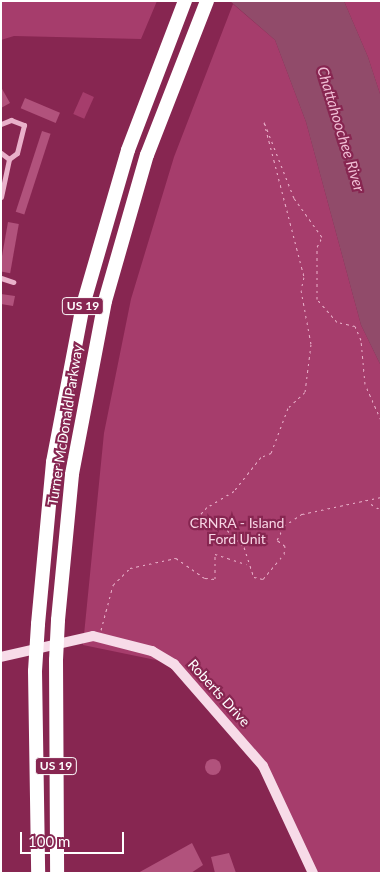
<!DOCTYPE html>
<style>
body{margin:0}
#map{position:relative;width:382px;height:874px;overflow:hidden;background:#872651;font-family:Lato,sans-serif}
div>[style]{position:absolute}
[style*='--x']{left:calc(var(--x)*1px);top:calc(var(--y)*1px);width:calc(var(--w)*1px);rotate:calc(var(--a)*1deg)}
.green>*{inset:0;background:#a63d6c;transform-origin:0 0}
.water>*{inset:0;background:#914b6a}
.building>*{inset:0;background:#b1527c;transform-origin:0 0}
.round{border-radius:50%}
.path>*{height:1px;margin-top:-0.5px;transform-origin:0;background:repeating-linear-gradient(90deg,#e9b1ca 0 2.5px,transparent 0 6.5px)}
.street>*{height:5px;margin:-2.5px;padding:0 2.5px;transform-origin:2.5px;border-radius:2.5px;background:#e9b1ca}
.secondary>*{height:10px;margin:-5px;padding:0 5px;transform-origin:5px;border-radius:5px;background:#f7dbe8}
.highway>*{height:14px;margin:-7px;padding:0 7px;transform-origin:7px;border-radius:7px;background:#fff}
.highway-bridge>*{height:14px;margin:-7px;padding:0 7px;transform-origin:7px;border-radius:7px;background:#fff}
span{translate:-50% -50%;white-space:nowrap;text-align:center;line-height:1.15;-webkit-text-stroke:4.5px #872651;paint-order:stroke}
.shield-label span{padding:1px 4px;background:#872651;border:1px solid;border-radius:4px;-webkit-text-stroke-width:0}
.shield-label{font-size:12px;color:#fff;font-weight:700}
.street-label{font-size:14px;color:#fff}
.park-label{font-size:14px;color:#f7d5e4}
.water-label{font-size:15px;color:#f0bdd4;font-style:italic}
.frame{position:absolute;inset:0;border:2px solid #fff;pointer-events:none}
.scale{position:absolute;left:20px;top:832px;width:104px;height:22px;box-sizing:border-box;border:2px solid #fff;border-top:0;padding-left:6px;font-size:15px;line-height:18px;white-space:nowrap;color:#fff;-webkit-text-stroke:4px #872651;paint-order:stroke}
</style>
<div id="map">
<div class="green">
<i style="clip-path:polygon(1px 1px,157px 1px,141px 39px,14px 36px,1px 40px)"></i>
<i style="clip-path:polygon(344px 1px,381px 1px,381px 97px,368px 57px)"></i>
<i style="clip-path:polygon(233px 4px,275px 40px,306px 122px,361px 325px,381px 366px,381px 873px,314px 873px,260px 757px,180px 665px,83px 645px,104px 433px,131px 299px,174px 157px)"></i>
<i style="left:83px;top:92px;width:12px;height:24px;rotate:24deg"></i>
</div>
<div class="water">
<i style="clip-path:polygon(230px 1px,344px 1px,368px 57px,381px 97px,381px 366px,361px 325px,306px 122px,275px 40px)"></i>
</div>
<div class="building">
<i style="clip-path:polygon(1px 87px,10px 103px,1px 108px)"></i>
<i style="left:25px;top:98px;width:38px;height:11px;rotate:23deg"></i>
<i style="left:42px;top:131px;width:9px;height:85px;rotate:18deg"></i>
<i style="left:8px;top:222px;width:11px;height:50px;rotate:10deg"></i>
<i style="clip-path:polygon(1px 294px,15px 296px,13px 306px,1px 304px)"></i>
<i class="round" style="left:205px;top:759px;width:16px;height:16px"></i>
<i style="clip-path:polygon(192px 843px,203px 865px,191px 873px,138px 873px)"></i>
<i style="clip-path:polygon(229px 853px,236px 873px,215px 873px,211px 857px)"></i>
</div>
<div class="path">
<i style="--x:381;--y:420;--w:39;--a:-114"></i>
<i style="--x:365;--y:384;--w:44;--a:-95.2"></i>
<i style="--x:361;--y:340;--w:15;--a:-113"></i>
<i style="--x:355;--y:326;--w:18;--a:-167"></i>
<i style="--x:337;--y:322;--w:30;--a:-131"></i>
<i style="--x:317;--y:299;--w:52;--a:-90"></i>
<i style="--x:317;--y:247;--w:11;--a:-63"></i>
<i style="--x:322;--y:237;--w:48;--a:-125.7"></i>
<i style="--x:294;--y:198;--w:82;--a:-111.5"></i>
<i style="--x:264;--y:122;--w:160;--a:75.5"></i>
<i style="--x:304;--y:277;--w:13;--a:103"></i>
<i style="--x:301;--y:290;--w:55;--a:79.5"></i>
<i style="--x:311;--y:344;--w:48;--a:97.1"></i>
<i style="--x:305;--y:392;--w:23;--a:137"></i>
<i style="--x:288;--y:408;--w:48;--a:110.7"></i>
<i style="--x:271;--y:453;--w:11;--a:158"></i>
<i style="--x:261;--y:457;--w:43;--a:128.5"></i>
<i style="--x:234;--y:491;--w:31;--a:149"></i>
<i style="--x:207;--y:507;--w:12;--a:132"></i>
<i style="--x:199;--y:516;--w:7;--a:74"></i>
<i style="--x:201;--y:523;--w:7;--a:-34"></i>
<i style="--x:207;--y:519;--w:11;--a:10"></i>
<i style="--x:218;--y:521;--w:37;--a:45"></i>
<i style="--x:244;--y:547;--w:32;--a:72"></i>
<i style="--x:254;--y:577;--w:9;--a:13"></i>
<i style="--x:263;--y:579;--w:33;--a:-50"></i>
<i style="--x:284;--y:554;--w:8;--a:-83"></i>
<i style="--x:285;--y:546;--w:10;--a:-143"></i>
<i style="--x:277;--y:540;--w:16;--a:-63"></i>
<i style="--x:284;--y:526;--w:22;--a:-34"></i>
<i style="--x:302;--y:514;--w:81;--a:-12.1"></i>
<i style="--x:371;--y:504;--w:12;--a:31"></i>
<i style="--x:101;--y:630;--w:47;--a:-75.1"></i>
<i style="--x:113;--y:585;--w:24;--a:-45"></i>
<i style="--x:130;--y:568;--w:47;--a:-12.3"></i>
<i style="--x:176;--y:558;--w:35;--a:35"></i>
<i style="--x:205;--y:578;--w:10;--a:6"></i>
<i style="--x:215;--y:579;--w:25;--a:-90"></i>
<i style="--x:215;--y:554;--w:33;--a:18"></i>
</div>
<div class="street">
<i style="--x:1;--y:124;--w:11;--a:-22"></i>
<i style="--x:11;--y:120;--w:14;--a:21"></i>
<i style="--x:24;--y:125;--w:29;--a:104"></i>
<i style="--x:17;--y:153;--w:10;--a:143"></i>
<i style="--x:1;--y:153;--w:10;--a:37"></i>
<i style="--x:1;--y:197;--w:39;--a:-78"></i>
<i style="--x:1;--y:278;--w:13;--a:18"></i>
</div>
<div class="secondary">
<i style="--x:1;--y:657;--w:94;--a:-12.9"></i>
<i style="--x:93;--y:636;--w:61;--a:14.3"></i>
<i style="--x:152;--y:651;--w:26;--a:31"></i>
<i style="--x:174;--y:664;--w:135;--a:48.9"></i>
<i style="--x:263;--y:766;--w:118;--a:65"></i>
</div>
<div class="highway">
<i style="--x:58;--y:620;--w:147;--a:-84.5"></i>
<i style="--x:72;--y:474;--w:176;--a:-79.2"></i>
<i style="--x:105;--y:301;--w:152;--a:-74"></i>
<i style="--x:147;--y:155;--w:165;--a:-68.7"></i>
<i style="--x:38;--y:624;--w:163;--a:-84.7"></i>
<i style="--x:53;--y:462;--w:160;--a:-79.2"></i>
<i style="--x:83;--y:305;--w:161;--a:-73.8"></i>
<i style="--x:128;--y:150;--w:160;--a:-69.1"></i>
<i style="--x:56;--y:660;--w:213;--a:89.7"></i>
<i style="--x:35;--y:671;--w:202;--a:89.1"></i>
</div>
<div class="highway-bridge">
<i style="--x:56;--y:660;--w:40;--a:-87.1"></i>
<i style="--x:35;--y:671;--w:47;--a:-86.3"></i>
</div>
<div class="shield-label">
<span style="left:83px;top:306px">US 19</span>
<span style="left:56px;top:766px">US 19</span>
</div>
<div class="street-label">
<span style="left:65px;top:425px;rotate:-81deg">Turner McDonald Parkway</span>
<span style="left:219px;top:693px;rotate:48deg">Roberts Drive</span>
</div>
<div class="park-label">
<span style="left:237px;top:531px">CRNRA - Island<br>Ford Unit</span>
</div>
<div class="water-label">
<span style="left:341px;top:129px;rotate:73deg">Chattahoochee River</span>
</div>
<div class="frame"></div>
<div class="scale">100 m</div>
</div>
